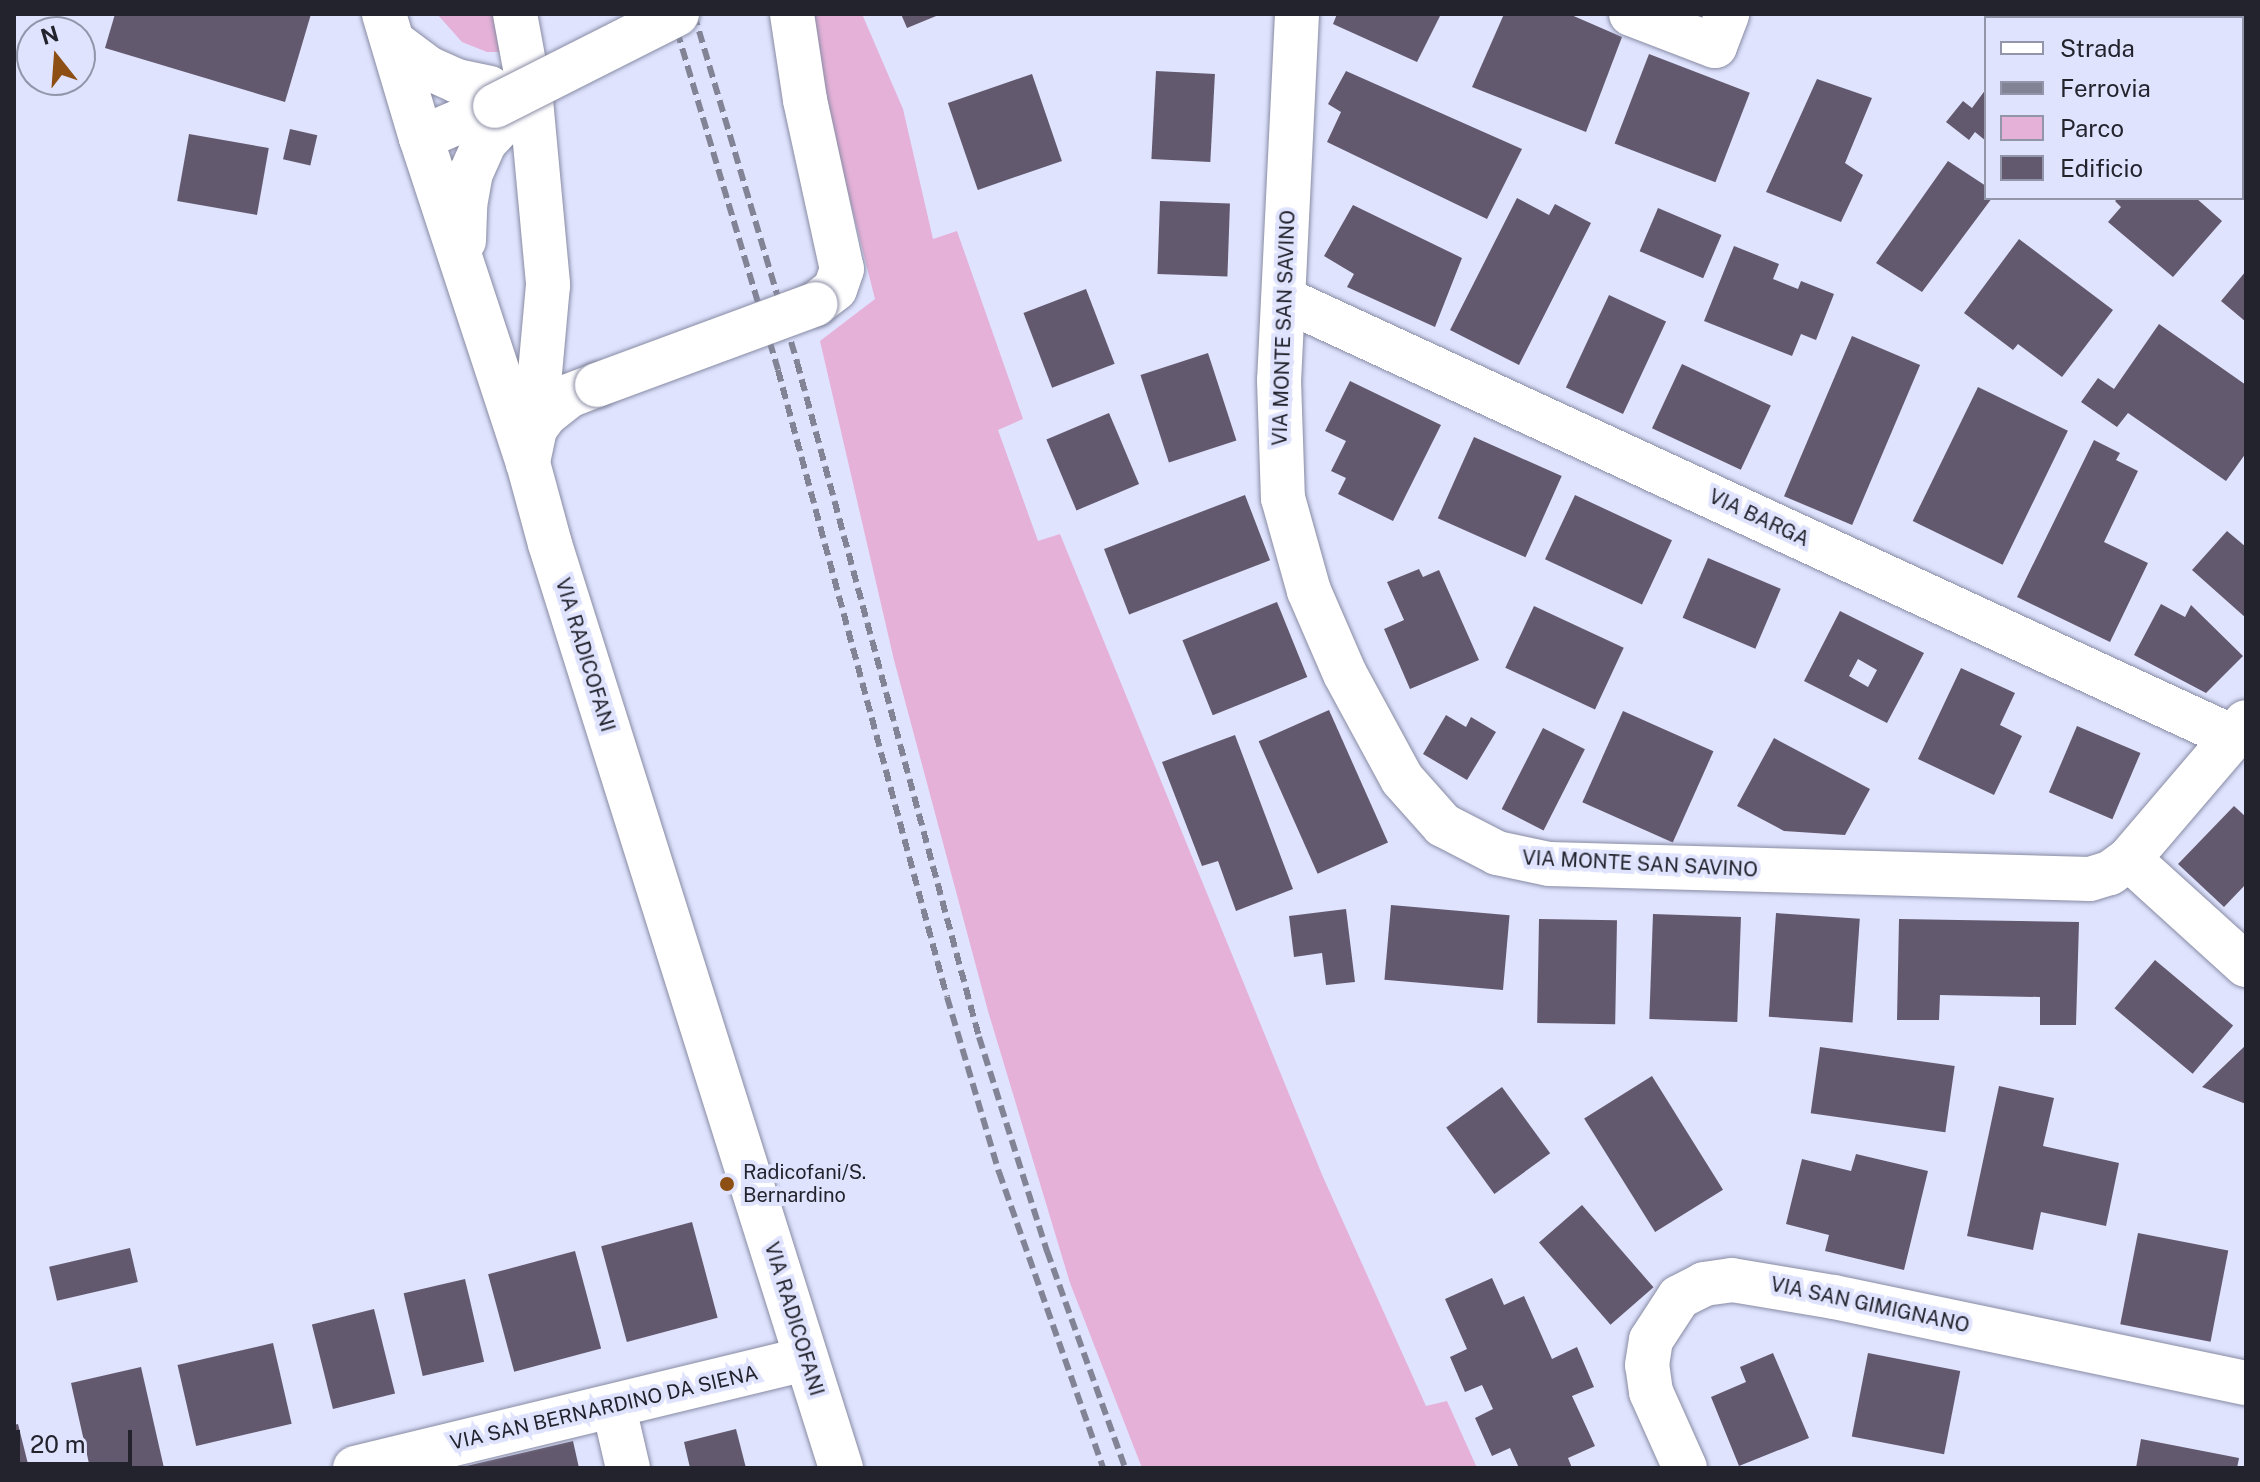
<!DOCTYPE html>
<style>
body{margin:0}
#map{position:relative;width:2260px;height:1482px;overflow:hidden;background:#dfe3fe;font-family:"Public Sans",sans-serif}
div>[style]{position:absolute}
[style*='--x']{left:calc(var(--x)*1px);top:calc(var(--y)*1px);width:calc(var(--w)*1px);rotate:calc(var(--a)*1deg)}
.green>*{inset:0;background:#e5b1d9}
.building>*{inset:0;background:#63596e;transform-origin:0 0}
.roads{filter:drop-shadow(0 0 2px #888ba3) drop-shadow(0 0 2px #888ba3)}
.minor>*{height:44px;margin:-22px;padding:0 22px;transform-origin:22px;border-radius:22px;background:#fff}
.rail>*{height:6px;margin-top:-3px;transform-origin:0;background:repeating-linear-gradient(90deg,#828496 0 12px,transparent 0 18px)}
.bridges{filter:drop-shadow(0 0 2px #888ba3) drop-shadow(0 0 2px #888ba3)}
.minor-bridge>*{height:44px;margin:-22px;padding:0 22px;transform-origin:22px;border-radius:22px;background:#fff}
.dots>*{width:22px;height:22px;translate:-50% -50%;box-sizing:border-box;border:4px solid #dfe3fe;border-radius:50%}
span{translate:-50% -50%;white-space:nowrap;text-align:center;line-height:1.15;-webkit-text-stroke:8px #dfe3fe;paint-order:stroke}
.street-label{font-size:20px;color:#22232c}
.poi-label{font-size:20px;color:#22232c}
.left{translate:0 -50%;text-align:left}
.frame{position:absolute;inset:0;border:16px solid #22232c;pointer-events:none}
.legend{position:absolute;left:1984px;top:16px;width:260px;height:184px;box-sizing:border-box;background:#dfe3fe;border:2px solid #9396aa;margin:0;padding:10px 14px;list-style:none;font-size:24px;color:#22232c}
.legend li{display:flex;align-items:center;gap:16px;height:40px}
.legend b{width:40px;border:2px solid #9396aa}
.north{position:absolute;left:16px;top:16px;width:80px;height:80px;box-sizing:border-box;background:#dfe3fe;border:2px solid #9396aa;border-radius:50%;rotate:343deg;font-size:22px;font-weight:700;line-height:32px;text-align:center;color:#22232c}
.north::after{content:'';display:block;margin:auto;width:28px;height:36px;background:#8d4f14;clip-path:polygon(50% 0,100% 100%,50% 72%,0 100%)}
.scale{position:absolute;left:16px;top:1430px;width:116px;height:36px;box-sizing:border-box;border:4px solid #22232c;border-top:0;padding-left:10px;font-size:24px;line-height:28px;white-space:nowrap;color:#22232c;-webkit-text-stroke:6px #dfe3fe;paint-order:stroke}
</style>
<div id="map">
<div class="green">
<i style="clip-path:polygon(437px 14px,506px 14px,506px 52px,487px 52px,462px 42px)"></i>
<i style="clip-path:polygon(814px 14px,862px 14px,903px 109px,933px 239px,957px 231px,1023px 419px,998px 430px,1038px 541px,1060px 534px,1323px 1177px,1426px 1406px,1447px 1401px,1477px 1468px,1142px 1468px,1070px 1283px,988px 1011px,894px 660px,820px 341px,875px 299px,822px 90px,816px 55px)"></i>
</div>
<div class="building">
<i style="clip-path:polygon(115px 14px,311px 14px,285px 102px,105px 48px)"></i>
<i style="clip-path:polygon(901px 14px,941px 14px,907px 28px)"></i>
<i style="clip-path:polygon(1337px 14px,1441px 14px,1417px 62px,1333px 24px)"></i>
<i style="clip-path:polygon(1504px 14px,1569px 14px,1622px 37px,1586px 132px,1472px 87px)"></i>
<i style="left:1649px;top:54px;width:108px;height:96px;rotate:21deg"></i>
<i style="left:1156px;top:71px;width:59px;height:88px;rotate:3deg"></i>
<i style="clip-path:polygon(1346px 71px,1522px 149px,1487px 219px,1327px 142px,1341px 112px,1328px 104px)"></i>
<i style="left:1032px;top:74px;width:92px;height:89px;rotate:71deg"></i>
<i style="clip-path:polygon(1817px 79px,1872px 98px,1845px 163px,1863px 175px,1841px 222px,1766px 192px)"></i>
<i style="clip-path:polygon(1986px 89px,1986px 141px,1975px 132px,1969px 140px,1946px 122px,1963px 101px,1972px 108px)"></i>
<i style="left:290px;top:129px;width:28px;height:31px;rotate:13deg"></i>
<i style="left:189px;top:134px;width:81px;height:68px;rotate:10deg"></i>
<i style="clip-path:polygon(1948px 161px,1986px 186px,1986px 198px,1992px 198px,1922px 292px,1876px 263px)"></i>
<i style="clip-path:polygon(1517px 198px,1549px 215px,1555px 204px,1591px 223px,1519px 365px,1450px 330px)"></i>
<i style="clip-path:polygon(2118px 198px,2196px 198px,2222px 221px,2173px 277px,2108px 222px,2121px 207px,2115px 201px)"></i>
<i style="left:1160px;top:201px;width:70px;height:73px;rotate:2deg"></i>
<i style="clip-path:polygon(1353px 205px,1462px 258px,1435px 327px,1347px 287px,1354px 274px,1324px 256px)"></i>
<i style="left:1658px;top:208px;width:69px;height:47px;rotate:23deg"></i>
<i style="clip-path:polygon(2019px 239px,2113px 310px,2062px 377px,2018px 344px,2013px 350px,1964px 313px)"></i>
<i style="clip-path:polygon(1734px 246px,1779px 264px,1773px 279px,1798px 289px,1801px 281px,1834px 294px,1816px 340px,1801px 334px,1792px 356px,1704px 321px)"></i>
<i style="clip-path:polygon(2246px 271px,2246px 322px,2221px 301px)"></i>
<i style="left:1086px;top:289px;width:80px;height:67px;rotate:69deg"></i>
<i style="left:1609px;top:295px;width:63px;height:102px;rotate:25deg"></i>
<i style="clip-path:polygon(2159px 324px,2246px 385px,2246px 453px,2226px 481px,2128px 413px,2117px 427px,2081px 402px,2098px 378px,2114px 389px)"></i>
<i style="left:1852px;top:336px;width:74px;height:174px;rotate:23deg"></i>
<i style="left:1208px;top:353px;width:92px;height:71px;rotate:72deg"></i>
<i style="left:1682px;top:364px;width:98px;height:71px;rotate:25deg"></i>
<i style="clip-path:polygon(1350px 381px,1441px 425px,1393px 521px,1338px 494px,1346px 478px,1331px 471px,1346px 441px,1325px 431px)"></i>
<i style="left:1978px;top:387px;width:100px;height:149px;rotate:26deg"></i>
<i style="left:1109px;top:413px;width:77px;height:68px;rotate:67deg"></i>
<i style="left:1474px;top:437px;width:96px;height:89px;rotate:24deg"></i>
<i style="clip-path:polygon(2094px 440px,2120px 453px,2116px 460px,2138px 471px,2104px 542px,2148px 563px,2110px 642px,2017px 597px)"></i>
<i style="left:1245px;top:495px;width:70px;height:151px;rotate:69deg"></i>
<i style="left:1575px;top:495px;width:107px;height:71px;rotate:25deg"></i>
<i style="clip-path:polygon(2227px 531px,2246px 547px,2246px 618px,2192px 570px)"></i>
<i style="left:1708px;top:558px;width:79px;height:65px;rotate:23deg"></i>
<i style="clip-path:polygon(1419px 569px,1423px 577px,1439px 570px,1479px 660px,1410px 689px,1384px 629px,1404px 620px,1387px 582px)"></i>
<i style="left:1277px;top:602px;width:81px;height:102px;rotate:68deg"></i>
<i style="clip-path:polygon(2161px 604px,2185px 617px,2191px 605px,2243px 656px,2206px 693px,2134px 655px)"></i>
<i style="left:1534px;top:606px;width:99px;height:68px;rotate:25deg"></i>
<i style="clip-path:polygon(evenodd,1840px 611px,1924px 653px,1887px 723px,1804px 681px,1840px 611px,1858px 659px,1877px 670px,1868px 687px,1849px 676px,1858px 659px)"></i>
<i style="clip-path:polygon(1961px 668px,2015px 693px,2000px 725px,2022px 736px,1994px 795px,1918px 759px)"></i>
<i style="left:1329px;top:710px;width:145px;height:77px;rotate:66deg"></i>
<i style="left:1623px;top:711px;width:99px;height:100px;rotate:24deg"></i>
<i style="clip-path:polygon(1446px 715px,1466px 727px,1471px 717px,1496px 732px,1467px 780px,1423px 754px)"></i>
<i style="left:2077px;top:726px;width:69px;height:72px;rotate:23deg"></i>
<i style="left:1543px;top:728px;width:47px;height:91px;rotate:27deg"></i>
<i style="clip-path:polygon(1235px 735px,1293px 889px,1236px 911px,1218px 861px,1202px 866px,1162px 762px)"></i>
<i style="clip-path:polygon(1774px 738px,1870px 789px,1845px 835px,1784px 831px,1737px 806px)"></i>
<i style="clip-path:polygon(2234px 806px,2246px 817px,2246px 884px,2224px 907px,2178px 864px)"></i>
<i style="left:1391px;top:905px;width:119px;height:75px;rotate:5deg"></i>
<i style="clip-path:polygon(1346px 909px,1355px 982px,1326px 985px,1322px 953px,1294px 957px,1289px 916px)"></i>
<i style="left:1776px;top:913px;width:84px;height:104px;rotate:4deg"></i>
<i style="left:1653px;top:914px;width:88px;height:105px;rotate:2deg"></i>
<i style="left:1539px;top:919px;width:78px;height:104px;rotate:1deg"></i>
<i style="clip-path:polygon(1899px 919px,2079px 922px,2076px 1025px,2040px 1025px,2040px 997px,1940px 995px,1939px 1020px,1897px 1020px)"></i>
<i style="left:2155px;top:960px;width:102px;height:63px;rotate:40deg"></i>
<i style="clip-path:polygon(2246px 1045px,2246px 1104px,2202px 1087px)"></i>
<i style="left:1820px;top:1047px;width:136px;height:67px;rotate:8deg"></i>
<i style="left:1652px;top:1076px;width:134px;height:80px;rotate:58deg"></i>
<i style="clip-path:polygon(1999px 1086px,2054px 1098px,2043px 1146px,2119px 1163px,2106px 1226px,2041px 1212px,2033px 1250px,1967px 1236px)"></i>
<i style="left:1502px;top:1087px;width:82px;height:69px;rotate:54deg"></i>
<i style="clip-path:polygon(1856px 1154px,1928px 1171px,1904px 1270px,1825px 1251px,1829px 1235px,1786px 1224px,1802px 1159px,1851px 1171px)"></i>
<i style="left:1582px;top:1205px;width:109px;height:57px;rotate:49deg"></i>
<i style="left:692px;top:1222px;width:99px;height:94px;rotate:75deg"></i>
<i style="left:2138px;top:1233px;width:92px;height:93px;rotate:11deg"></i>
<i style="left:130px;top:1248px;width:35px;height:83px;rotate:77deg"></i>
<i style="left:575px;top:1251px;width:101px;height:90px;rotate:75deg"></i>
<i style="clip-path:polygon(1492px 1278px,1504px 1305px,1524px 1296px,1552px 1359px,1577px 1347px,1594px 1387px,1572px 1396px,1595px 1446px,1568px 1458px,1572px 1468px,1519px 1468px,1510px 1448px,1492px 1456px,1475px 1418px,1493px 1409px,1482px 1385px,1465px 1392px,1450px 1357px,1467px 1349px,1445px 1299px)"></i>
<i style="left:465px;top:1279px;width:85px;height:63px;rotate:77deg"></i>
<i style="left:374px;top:1309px;width:87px;height:64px;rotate:76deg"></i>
<i style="left:273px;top:1343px;width:83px;height:98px;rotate:77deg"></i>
<i style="clip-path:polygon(1773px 1353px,1809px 1438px,1739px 1466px,1711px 1397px,1746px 1382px,1740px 1367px)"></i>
<i style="left:1868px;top:1353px;width:94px;height:85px;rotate:11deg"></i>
<i style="clip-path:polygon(141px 1367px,164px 1468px,90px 1468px,71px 1383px)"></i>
<i style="clip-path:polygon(18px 1424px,29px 1468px,14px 1468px,14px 1425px)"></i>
<i style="clip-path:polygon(736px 1429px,746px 1468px,690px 1468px,684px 1442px)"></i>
<i style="clip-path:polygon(2141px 1439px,2239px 1458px,2237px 1468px,2136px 1468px)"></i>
<i style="clip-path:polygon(573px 1441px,579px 1468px,463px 1468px,462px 1467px)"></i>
</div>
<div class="roads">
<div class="minor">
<i style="--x:384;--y:14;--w:129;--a:73.4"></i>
<i style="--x:421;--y:138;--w:342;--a:71.8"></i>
<i style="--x:515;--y:14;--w:87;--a:79.5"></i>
<i style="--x:531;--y:100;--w:186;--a:84.7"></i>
<i style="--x:548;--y:285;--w:145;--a:95.2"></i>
<i style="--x:792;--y:14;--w:87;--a:81.4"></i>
<i style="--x:805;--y:100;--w:173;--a:77.7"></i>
<i style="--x:842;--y:269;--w:21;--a:109"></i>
<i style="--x:835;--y:289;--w:24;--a:142"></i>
<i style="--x:1297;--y:14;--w:366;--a:92.8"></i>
<i style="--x:1279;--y:380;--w:118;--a:88.1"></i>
<i style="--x:1283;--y:498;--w:97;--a:74.4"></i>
<i style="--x:1309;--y:591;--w:90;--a:66.6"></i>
<i style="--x:1345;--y:674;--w:119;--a:61.5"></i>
<i style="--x:1402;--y:779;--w:62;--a:48.3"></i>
<i style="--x:1443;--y:825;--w:61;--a:27.4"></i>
<i style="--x:1497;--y:853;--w:53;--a:11.9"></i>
<i style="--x:1549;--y:864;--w:541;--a:1.59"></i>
<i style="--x:2090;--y:879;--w:21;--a:-17"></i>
<i style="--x:2110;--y:873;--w:24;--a:-36"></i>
<i style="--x:2129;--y:859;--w:180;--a:-49.5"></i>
<i style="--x:1631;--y:14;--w:90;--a:20.9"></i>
<i style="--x:1715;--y:46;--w:34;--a:-69"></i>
<i style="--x:2089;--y:14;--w:6;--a:39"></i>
<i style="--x:393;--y:42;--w:44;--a:36.6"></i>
<i style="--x:428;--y:68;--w:32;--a:24"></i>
<i style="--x:457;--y:81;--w:33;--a:12"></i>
<i style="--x:421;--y:138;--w:81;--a:-23.4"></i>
<i style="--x:2242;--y:149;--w:5;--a:37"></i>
<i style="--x:464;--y:241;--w:35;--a:-88"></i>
<i style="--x:465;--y:206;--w:34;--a:-80"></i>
<i style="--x:471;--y:173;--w:34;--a:-66"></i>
<i style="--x:485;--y:142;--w:23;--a:-47"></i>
<i style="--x:1284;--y:299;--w:1045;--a:24.78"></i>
<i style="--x:597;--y:385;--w:30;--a:159"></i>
<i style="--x:569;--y:396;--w:31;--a:142"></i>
<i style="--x:545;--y:415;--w:17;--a:126"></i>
<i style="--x:535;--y:429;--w:35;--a:102"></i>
<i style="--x:528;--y:463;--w:84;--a:74.8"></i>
<i style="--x:550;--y:544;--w:969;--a:72.52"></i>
<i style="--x:2129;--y:859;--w:158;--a:42.2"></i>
<i style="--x:614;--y:1408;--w:62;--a:76.9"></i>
<i style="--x:355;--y:1468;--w:464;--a:-13.6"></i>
<i style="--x:1685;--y:1468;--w:83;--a:-114.1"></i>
<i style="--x:1651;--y:1392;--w:27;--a:-98"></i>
<i style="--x:1647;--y:1365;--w:25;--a:-81"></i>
<i style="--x:1651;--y:1340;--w:51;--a:-56.9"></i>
<i style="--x:1679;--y:1297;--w:28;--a:-27"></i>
<i style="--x:1704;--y:1284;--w:28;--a:-8"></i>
<i style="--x:1732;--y:1280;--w:103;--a:9.5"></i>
<i style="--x:1834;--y:1297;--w:421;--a:11.8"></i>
</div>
</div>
<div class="rail">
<i style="--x:672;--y:14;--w:371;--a:73.4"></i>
<i style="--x:778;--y:370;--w:649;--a:74.92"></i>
<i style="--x:947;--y:997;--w:183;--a:73.5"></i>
<i style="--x:999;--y:1172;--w:314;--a:70.6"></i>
<i style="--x:694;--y:14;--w:363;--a:73.5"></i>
<i style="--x:797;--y:362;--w:699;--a:74.91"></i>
<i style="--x:979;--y:1037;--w:225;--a:72.4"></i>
<i style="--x:1047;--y:1251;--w:231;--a:70.2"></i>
</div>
<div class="bridges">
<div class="minor-bridge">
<i style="--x:495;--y:106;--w:204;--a:-26.8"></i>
<i style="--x:597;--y:385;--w:233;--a:-20.3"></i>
</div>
</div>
<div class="dots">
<i style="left:727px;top:1184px;background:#8d4f14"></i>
</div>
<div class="street-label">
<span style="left:1284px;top:328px;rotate:-88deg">VIA MONTE SAN SAVINO</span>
<span style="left:1759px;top:518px;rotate:25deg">VIA BARGA</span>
<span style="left:585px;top:655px;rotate:73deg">VIA RADICOFANI</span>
<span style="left:1640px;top:864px;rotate:3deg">VIA MONTE SAN SAVINO</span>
<span style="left:1870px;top:1305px;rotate:12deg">VIA SAN GIMIGNANO</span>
<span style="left:794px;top:1319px;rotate:73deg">VIA RADICOFANI</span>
<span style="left:604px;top:1408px;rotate:-13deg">VIA SAN BERNARDINO DA SIENA</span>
</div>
<div class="poi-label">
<span class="left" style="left:743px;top:1184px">Radicofani/S.<br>Bernardino</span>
</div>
<div class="frame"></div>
<ul class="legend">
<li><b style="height:10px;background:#fff"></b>Strada</li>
<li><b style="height:10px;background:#828496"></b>Ferrovia</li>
<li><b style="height:22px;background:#e5b1d9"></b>Parco</li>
<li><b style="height:22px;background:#63596e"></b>Edificio</li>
</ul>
<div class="north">N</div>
<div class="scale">20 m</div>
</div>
